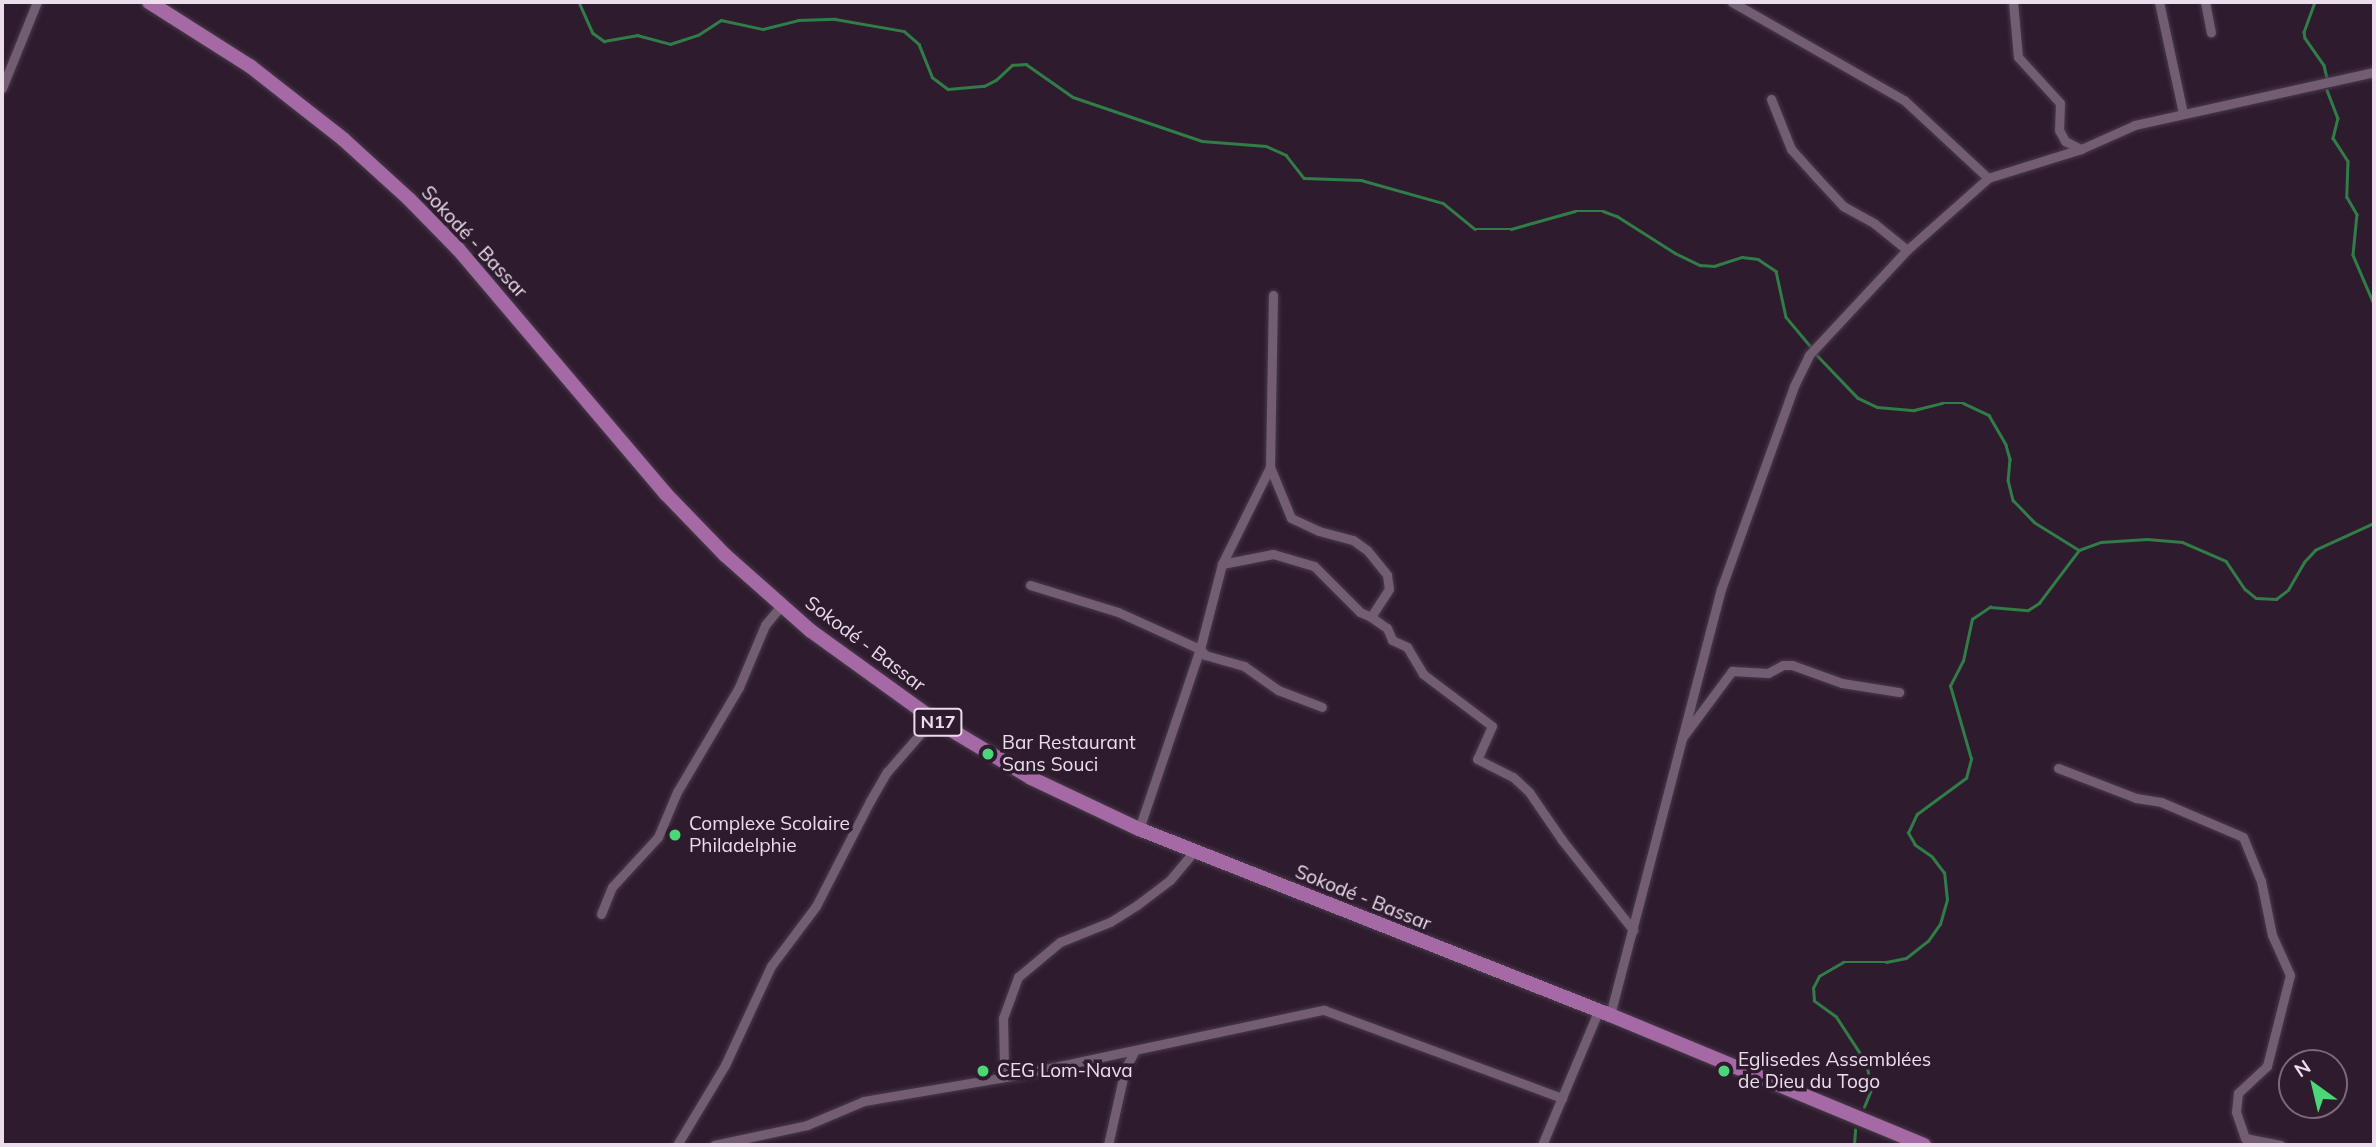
<!DOCTYPE html>
<meta charset="utf-8">
<style>
body{margin:0}
#map{position:relative;width:2376px;height:1147px;overflow:hidden;background:#2e1c2e;font-family:Mulish,sans-serif}
div>[style]{position:absolute}
[style*='--x']{left:calc(var(--x)*1px);top:calc(var(--y)*1px);width:calc(var(--w)*1px);rotate:calc(var(--a)*1deg)}
.stream>*{height:2.5px;margin:-1.25px;padding:0 1.25px;transform-origin:1.25px;border-radius:1.25px;background:#307d47}
.roads{filter:drop-shadow(0 0 2px #483a49) drop-shadow(0 0 2px #483a49)}
.street>*{height:9px;margin:-4.5px;padding:0 4.5px;transform-origin:4.5px;border-radius:4.5px;background:#735d73}
.primary>*{height:14px;margin:-7px;padding:0 7px;transform-origin:7px;border-radius:7px;background:#a569a6}
.dots>*{width:19px;height:19px;translate:-50% -50%;box-sizing:border-box;border:4px solid #2e1c2e;border-radius:50%}
span{translate:-50% -50%;white-space:nowrap;text-align:center;line-height:1.15;-webkit-text-stroke:7px #2e1c2e;paint-order:stroke}
.shield-label span{padding:2px 5px;background:#2e1c2e;border:2px solid;border-radius:5px;-webkit-text-stroke-width:0}
.shield-label{font-size:18px;color:#ebdeea;font-weight:700}
.street-label{font-size:19px;color:#ebdeea}
.poi-label{font-size:19px;color:#ebdeea}
.left{translate:0 -50%;text-align:left}
.frame{position:absolute;inset:0;border:4px solid #ebdeea;pointer-events:none}
.north{position:absolute;left:2278px;top:1049px;width:70px;height:70px;box-sizing:border-box;background:#2e1c2e;border:2px solid #7a6a79;border-radius:50%;rotate:326deg;font-size:19px;font-weight:700;line-height:28px;text-align:center;color:#ebdeea}
.north::after{content:'';display:block;margin:auto;width:24px;height:32px;background:#4ad778;clip-path:polygon(50% 0,100% 100%,50% 72%,0 100%)}
</style>
<div id="map">
<div class="stream">
<i style="--x:579;--y:2;--w:34;--a:66"></i>
<i style="--x:593;--y:33;--w:14;--a:36"></i>
<i style="--x:604;--y:41;--w:34;--a:-10"></i>
<i style="--x:637;--y:35;--w:34;--a:15"></i>
<i style="--x:670;--y:44;--w:29;--a:-18"></i>
<i style="--x:698;--y:35;--w:27;--a:-33"></i>
<i style="--x:721;--y:20;--w:43;--a:12.1"></i>
<i style="--x:763;--y:29;--w:36;--a:-14"></i>
<i style="--x:798;--y:20;--w:37;--a:-2"></i>
<i style="--x:835;--y:19;--w:70;--a:9.9"></i>
<i style="--x:904;--y:31;--w:20;--a:41"></i>
<i style="--x:919;--y:44;--w:35;--a:68"></i>
<i style="--x:932;--y:77;--w:20;--a:37"></i>
<i style="--x:948;--y:89;--w:36;--a:-5"></i>
<i style="--x:984;--y:86;--w:13;--a:-27"></i>
<i style="--x:996;--y:80;--w:22;--a:-43"></i>
<i style="--x:1012;--y:65;--w:14;--a:-4"></i>
<i style="--x:1026;--y:64;--w:57;--a:35.1"></i>
<i style="--x:1073;--y:97;--w:136;--a:18.8"></i>
<i style="--x:1202;--y:141;--w:64;--a:4.5"></i>
<i style="--x:1266;--y:146;--w:22;--a:24"></i>
<i style="--x:1286;--y:155;--w:29;--a:52"></i>
<i style="--x:1304;--y:178;--w:57;--a:2"></i>
<i style="--x:1361;--y:180;--w:85;--a:15.7"></i>
<i style="--x:1443;--y:203;--w:41;--a:39.1"></i>
<i style="--x:1475;--y:229;--w:36;--a:0"></i>
<i style="--x:1511;--y:229;--w:66;--a:-15.7"></i>
<i style="--x:1575;--y:211;--w:28;--a:0"></i>
<i style="--x:1603;--y:211;--w:15;--a:20"></i>
<i style="--x:1617;--y:216;--w:69;--a:32.5"></i>
<i style="--x:1675;--y:253;--w:28;--a:26"></i>
<i style="--x:1700;--y:265;--w:14;--a:4"></i>
<i style="--x:1714;--y:266;--w:29;--a:-18"></i>
<i style="--x:1742;--y:257;--w:16;--a:7"></i>
<i style="--x:1758;--y:259;--w:22;--a:34"></i>
<i style="--x:1776;--y:271;--w:47;--a:77.7"></i>
<i style="--x:1786;--y:317;--w:39;--a:50"></i>
<i style="--x:2315;--y:2;--w:32;--a:110"></i>
<i style="--x:2304;--y:32;--w:6;--a:81"></i>
<i style="--x:2305;--y:38;--w:33;--a:55"></i>
<i style="--x:2324;--y:65;--w:13;--a:77"></i>
<i style="--x:2327;--y:90;--w:30;--a:69"></i>
<i style="--x:2338;--y:118;--w:21;--a:104"></i>
<i style="--x:2333;--y:138;--w:27;--a:57"></i>
<i style="--x:2348;--y:161;--w:36;--a:92"></i>
<i style="--x:2347;--y:197;--w:20;--a:60"></i>
<i style="--x:2357;--y:214;--w:41;--a:95.6"></i>
<i style="--x:2353;--y:255;--w:53;--a:66.8"></i>
<i style="--x:1815;--y:353;--w:62;--a:46.3"></i>
<i style="--x:1858;--y:398;--w:21;--a:25"></i>
<i style="--x:1877;--y:407;--w:37;--a:5"></i>
<i style="--x:1914;--y:410;--w:29;--a:-14"></i>
<i style="--x:1942;--y:403;--w:21;--a:0"></i>
<i style="--x:1963;--y:403;--w:29;--a:25"></i>
<i style="--x:1989;--y:415;--w:34;--a:60"></i>
<i style="--x:2006;--y:445;--w:15;--a:74"></i>
<i style="--x:2010;--y:459;--w:21;--a:95"></i>
<i style="--x:2008;--y:480;--w:21;--a:76"></i>
<i style="--x:2013;--y:500;--w:30;--a:46"></i>
<i style="--x:2034;--y:522;--w:53;--a:31.9"></i>
<i style="--x:1864;--y:1107;--w:18;--a:-68"></i>
<i style="--x:1871;--y:1090;--w:27;--a:-100"></i>
<i style="--x:1866;--y:1063;--w:55;--a:-123.1"></i>
<i style="--x:1836;--y:1017;--w:27;--a:-144"></i>
<i style="--x:1814;--y:1001;--w:13;--a:-94"></i>
<i style="--x:1813;--y:988;--w:13;--a:-63"></i>
<i style="--x:1819;--y:976;--w:28;--a:-30"></i>
<i style="--x:1843;--y:962;--w:43;--a:0"></i>
<i style="--x:1886;--y:962;--w:20;--a:-11"></i>
<i style="--x:1906;--y:958;--w:28;--a:-38"></i>
<i style="--x:1928;--y:941;--w:21;--a:-55"></i>
<i style="--x:1940;--y:924;--w:25;--a:-74"></i>
<i style="--x:1947;--y:900;--w:27;--a:-96"></i>
<i style="--x:1944;--y:873;--w:20;--a:-127"></i>
<i style="--x:1932;--y:857;--w:21;--a:-145"></i>
<i style="--x:1915;--y:845;--w:14;--a:-120"></i>
<i style="--x:1908;--y:833;--w:21;--a:-65"></i>
<i style="--x:1917;--y:814;--w:61;--a:-36.3"></i>
<i style="--x:1966;--y:778;--w:20;--a:-75"></i>
<i style="--x:1971;--y:759;--w:76;--a:-106"></i>
<i style="--x:1950;--y:686;--w:28;--a:-63"></i>
<i style="--x:1963;--y:661;--w:43;--a:-77.9"></i>
<i style="--x:1972;--y:619;--w:22;--a:-34"></i>
<i style="--x:1990;--y:607;--w:38;--a:5"></i>
<i style="--x:2028;--y:610;--w:13;--a:-32"></i>
<i style="--x:2039;--y:603;--w:66;--a:-53"></i>
<i style="--x:2079;--y:550;--w:23;--a:-20"></i>
<i style="--x:2101;--y:542;--w:46;--a:-3.7"></i>
<i style="--x:2147;--y:539;--w:35;--a:5"></i>
<i style="--x:2182;--y:542;--w:48;--a:23.4"></i>
<i style="--x:2226;--y:561;--w:34;--a:56"></i>
<i style="--x:2245;--y:589;--w:14;--a:39"></i>
<i style="--x:2256;--y:598;--w:20;--a:3"></i>
<i style="--x:2276;--y:599;--w:15;--a:-37"></i>
<i style="--x:2288;--y:590;--w:32;--a:-60"></i>
<i style="--x:2304;--y:562;--w:16;--a:-47"></i>
<i style="--x:2315;--y:550;--w:65;--a:-24.6"></i>
<i style="--x:1854;--y:1145;--w:15;--a:-86"></i>
</div>
<div class="roads">
<div class="street">
<i style="--x:1732;--y:2;--w:198;--a:29.7"></i>
<i style="--x:1904;--y:100;--w:115;--a:42.9"></i>
<i style="--x:2013;--y:2;--w:55;--a:84.8"></i>
<i style="--x:2018;--y:57;--w:62;--a:47.6"></i>
<i style="--x:2060;--y:103;--w:27;--a:92"></i>
<i style="--x:2059;--y:130;--w:13;--a:61"></i>
<i style="--x:2065;--y:141;--w:18;--a:27"></i>
<i style="--x:2159;--y:2;--w:114;--a:77.8"></i>
<i style="--x:2205;--y:2;--w:31;--a:79"></i>
<i style="--x:2;--y:88;--w:93;--a:-67.9"></i>
<i style="--x:1771;--y:99;--w:54;--a:68.2"></i>
<i style="--x:1791;--y:149;--w:40;--a:48"></i>
<i style="--x:1818;--y:179;--w:37;--a:47"></i>
<i style="--x:1843;--y:206;--w:37;--a:29"></i>
<i style="--x:1875;--y:224;--w:41;--a:39.1"></i>
<i style="--x:1273;--y:295;--w:172;--a:91"></i>
<i style="--x:1270;--y:467;--w:55;--a:67.6"></i>
<i style="--x:1291;--y:518;--w:31;--a:25"></i>
<i style="--x:1319;--y:531;--w:35;--a:15"></i>
<i style="--x:1353;--y:540;--w:17;--a:36"></i>
<i style="--x:1367;--y:550;--w:32;--a:51"></i>
<i style="--x:1387;--y:575;--w:14;--a:82"></i>
<i style="--x:1389;--y:589;--w:33;--a:123"></i>
<i style="--x:1371;--y:617;--w:19;--a:35"></i>
<i style="--x:1387;--y:628;--w:13;--a:67"></i>
<i style="--x:1392;--y:640;--w:17;--a:25"></i>
<i style="--x:1407;--y:647;--w:31;--a:59"></i>
<i style="--x:1423;--y:674;--w:86;--a:37"></i>
<i style="--x:1492;--y:726;--w:36;--a:114"></i>
<i style="--x:1477;--y:759;--w:40;--a:26.6"></i>
<i style="--x:1513;--y:777;--w:22;--a:43"></i>
<i style="--x:1529;--y:792;--w:58;--a:55.5"></i>
<i style="--x:1562;--y:840;--w:115;--a:51.7"></i>
<i style="--x:1222;--y:564;--w:52;--a:-11.1"></i>
<i style="--x:1273;--y:554;--w:43;--a:16.3"></i>
<i style="--x:1314;--y:566;--w:65;--a:45"></i>
<i style="--x:1360;--y:612;--w:12;--a:24"></i>
<i style="--x:1030;--y:585;--w:92;--a:17.1"></i>
<i style="--x:1118;--y:612;--w:90;--a:24.3"></i>
<i style="--x:1200;--y:649;--w:8;--a:50"></i>
<i style="--x:1205;--y:655;--w:41;--a:15.8"></i>
<i style="--x:1244;--y:666;--w:42;--a:35.2"></i>
<i style="--x:1278;--y:690;--w:47;--a:21.1"></i>
<i style="--x:1682;--y:738;--w:84;--a:-53.3"></i>
<i style="--x:1732;--y:671;--w:36;--a:3"></i>
<i style="--x:1768;--y:673;--w:17;--a:-28"></i>
<i style="--x:1783;--y:665;--w:9;--a:0"></i>
<i style="--x:1792;--y:665;--w:53;--a:19.8"></i>
<i style="--x:1842;--y:683;--w:58;--a:9"></i>
<i style="--x:2058;--y:768;--w:84;--a:21"></i>
<i style="--x:2136;--y:798;--w:25;--a:9"></i>
<i style="--x:2161;--y:802;--w:89;--a:23.1"></i>
<i style="--x:2243;--y:837;--w:48;--a:67.8"></i>
<i style="--x:2261;--y:881;--w:55;--a:78.5"></i>
<i style="--x:2272;--y:935;--w:44;--a:65.8"></i>
<i style="--x:2290;--y:975;--w:94;--a:104.2"></i>
<i style="--x:2267;--y:1066;--w:40;--a:137"></i>
<i style="--x:2238;--y:1093;--w:19;--a:96"></i>
<i style="--x:2236;--y:1112;--w:28;--a:71"></i>
<i style="--x:2245;--y:1138;--w:36;--a:11"></i>
<i style="--x:1139;--y:829;--w:190;--a:-71.3"></i>
<i style="--x:1200;--y:649;--w:88;--a:-75.5"></i>
<i style="--x:1222;--y:564;--w:108;--a:-63.7"></i>
<i style="--x:601;--y:914;--w:29;--a:-68"></i>
<i style="--x:612;--y:887;--w:68;--a:-47.4"></i>
<i style="--x:658;--y:837;--w:49;--a:-67.1"></i>
<i style="--x:677;--y:792;--w:122;--a:-59.4"></i>
<i style="--x:739;--y:687;--w:67;--a:-67.2"></i>
<i style="--x:765;--y:625;--w:26;--a:-50"></i>
<i style="--x:1610;--y:1015;--w:440;--a:-75.4"></i>
<i style="--x:1721;--y:589;--w:216;--a:-70.2"></i>
<i style="--x:1794;--y:386;--w:34;--a:-64"></i>
<i style="--x:1809;--y:355;--w:144;--a:-47"></i>
<i style="--x:1907;--y:250;--w:108;--a:-41.6"></i>
<i style="--x:1988;--y:178;--w:97;--a:-17.3"></i>
<i style="--x:2081;--y:149;--w:59;--a:-24"></i>
<i style="--x:2135;--y:125;--w:245;--a:-12.5"></i>
<i style="--x:1000;--y:1078;--w:14;--a:-73"></i>
<i style="--x:1004;--y:1065;--w:47;--a:-91.2"></i>
<i style="--x:1003;--y:1018;--w:44;--a:-69.9"></i>
<i style="--x:1018;--y:977;--w:55;--a:-39.8"></i>
<i style="--x:1060;--y:942;--w:54;--a:-21.8"></i>
<i style="--x:1110;--y:922;--w:32;--a:-32"></i>
<i style="--x:1137;--y:905;--w:41;--a:-37.1"></i>
<i style="--x:1170;--y:880;--w:38;--a:-50"></i>
<i style="--x:677;--y:1145;--w:93;--a:-59"></i>
<i style="--x:725;--y:1065;--w:109;--a:-65.1"></i>
<i style="--x:771;--y:966;--w:75;--a:-53.1"></i>
<i style="--x:816;--y:906;--w:118;--a:-62.8"></i>
<i style="--x:870;--y:801;--w:34;--a:-60"></i>
<i style="--x:887;--y:772;--w:70;--a:-49"></i>
<i style="--x:714;--y:1145;--w:95;--a:-12.1"></i>
<i style="--x:807;--y:1125;--w:62;--a:-22.8"></i>
<i style="--x:864;--y:1101;--w:155;--a:-9.6"></i>
<i style="--x:1017;--y:1075;--w:314;--a:-12"></i>
<i style="--x:1324;--y:1010;--w:254;--a:20.3"></i>
<i style="--x:1108;--y:1145;--w:78;--a:-77.4"></i>
<i style="--x:1125;--y:1069;--w:21;--a:-62"></i>
<i style="--x:1542;--y:1145;--w:144;--a:-67.2"></i>
</div>
<div class="primary">
<i style="--x:149;--y:2;--w:120;--a:32.4"></i>
<i style="--x:250;--y:66;--w:118;--a:38.1"></i>
<i style="--x:343;--y:139;--w:89;--a:42.3"></i>
<i style="--x:409;--y:199;--w:71;--a:45.6"></i>
<i style="--x:459;--y:250;--w:320;--a:49.7"></i>
<i style="--x:666;--y:494;--w:85;--a:46"></i>
<i style="--x:725;--y:555;--w:115;--a:41.5"></i>
<i style="--x:811;--y:631;--w:150;--a:35.8"></i>
<i style="--x:933;--y:719;--w:114;--a:31"></i>
<i style="--x:1031;--y:778;--w:119;--a:25.3"></i>
<i style="--x:1139;--y:829;--w:506;--a:21.55"></i>
<i style="--x:1610;--y:1015;--w:340;--a:22.5"></i>
</div>
</div>
<div class="dots">
<i style="left:988px;top:754px;background:#4ad778"></i>
<i style="left:675px;top:835px;background:#4ad778"></i>
<i style="left:983px;top:1071px;background:#4ad778"></i>
<i style="left:1724px;top:1071px;background:#4ad778"></i>
</div>
<div class="shield-label">
<span style="left:938px;top:722px">N17</span>
</div>
<div class="street-label">
<span style="left:474px;top:242px;rotate:47deg">Sokodé - Bassar</span>
<span style="left:865px;top:644px;rotate:37deg">Sokodé - Bassar</span>
<span style="left:1363px;top:898px;rotate:22deg">Sokodé - Bassar</span>
</div>
<div class="poi-label">
<span class="left" style="left:1002px;top:754px">Bar Restaurant<br>Sans Souci</span>
<span class="left" style="left:689px;top:835px">Complexe Scolaire<br>Philadelphie</span>
<span class="left" style="left:1738px;top:1071px">Eglisedes Assemblées<br>de Dieu du Togo</span>
<span class="left" style="left:997px;top:1071px">CEG Lom-Nava</span>
</div>
<div class="frame"></div>
<div class="north">N</div>
</div>
